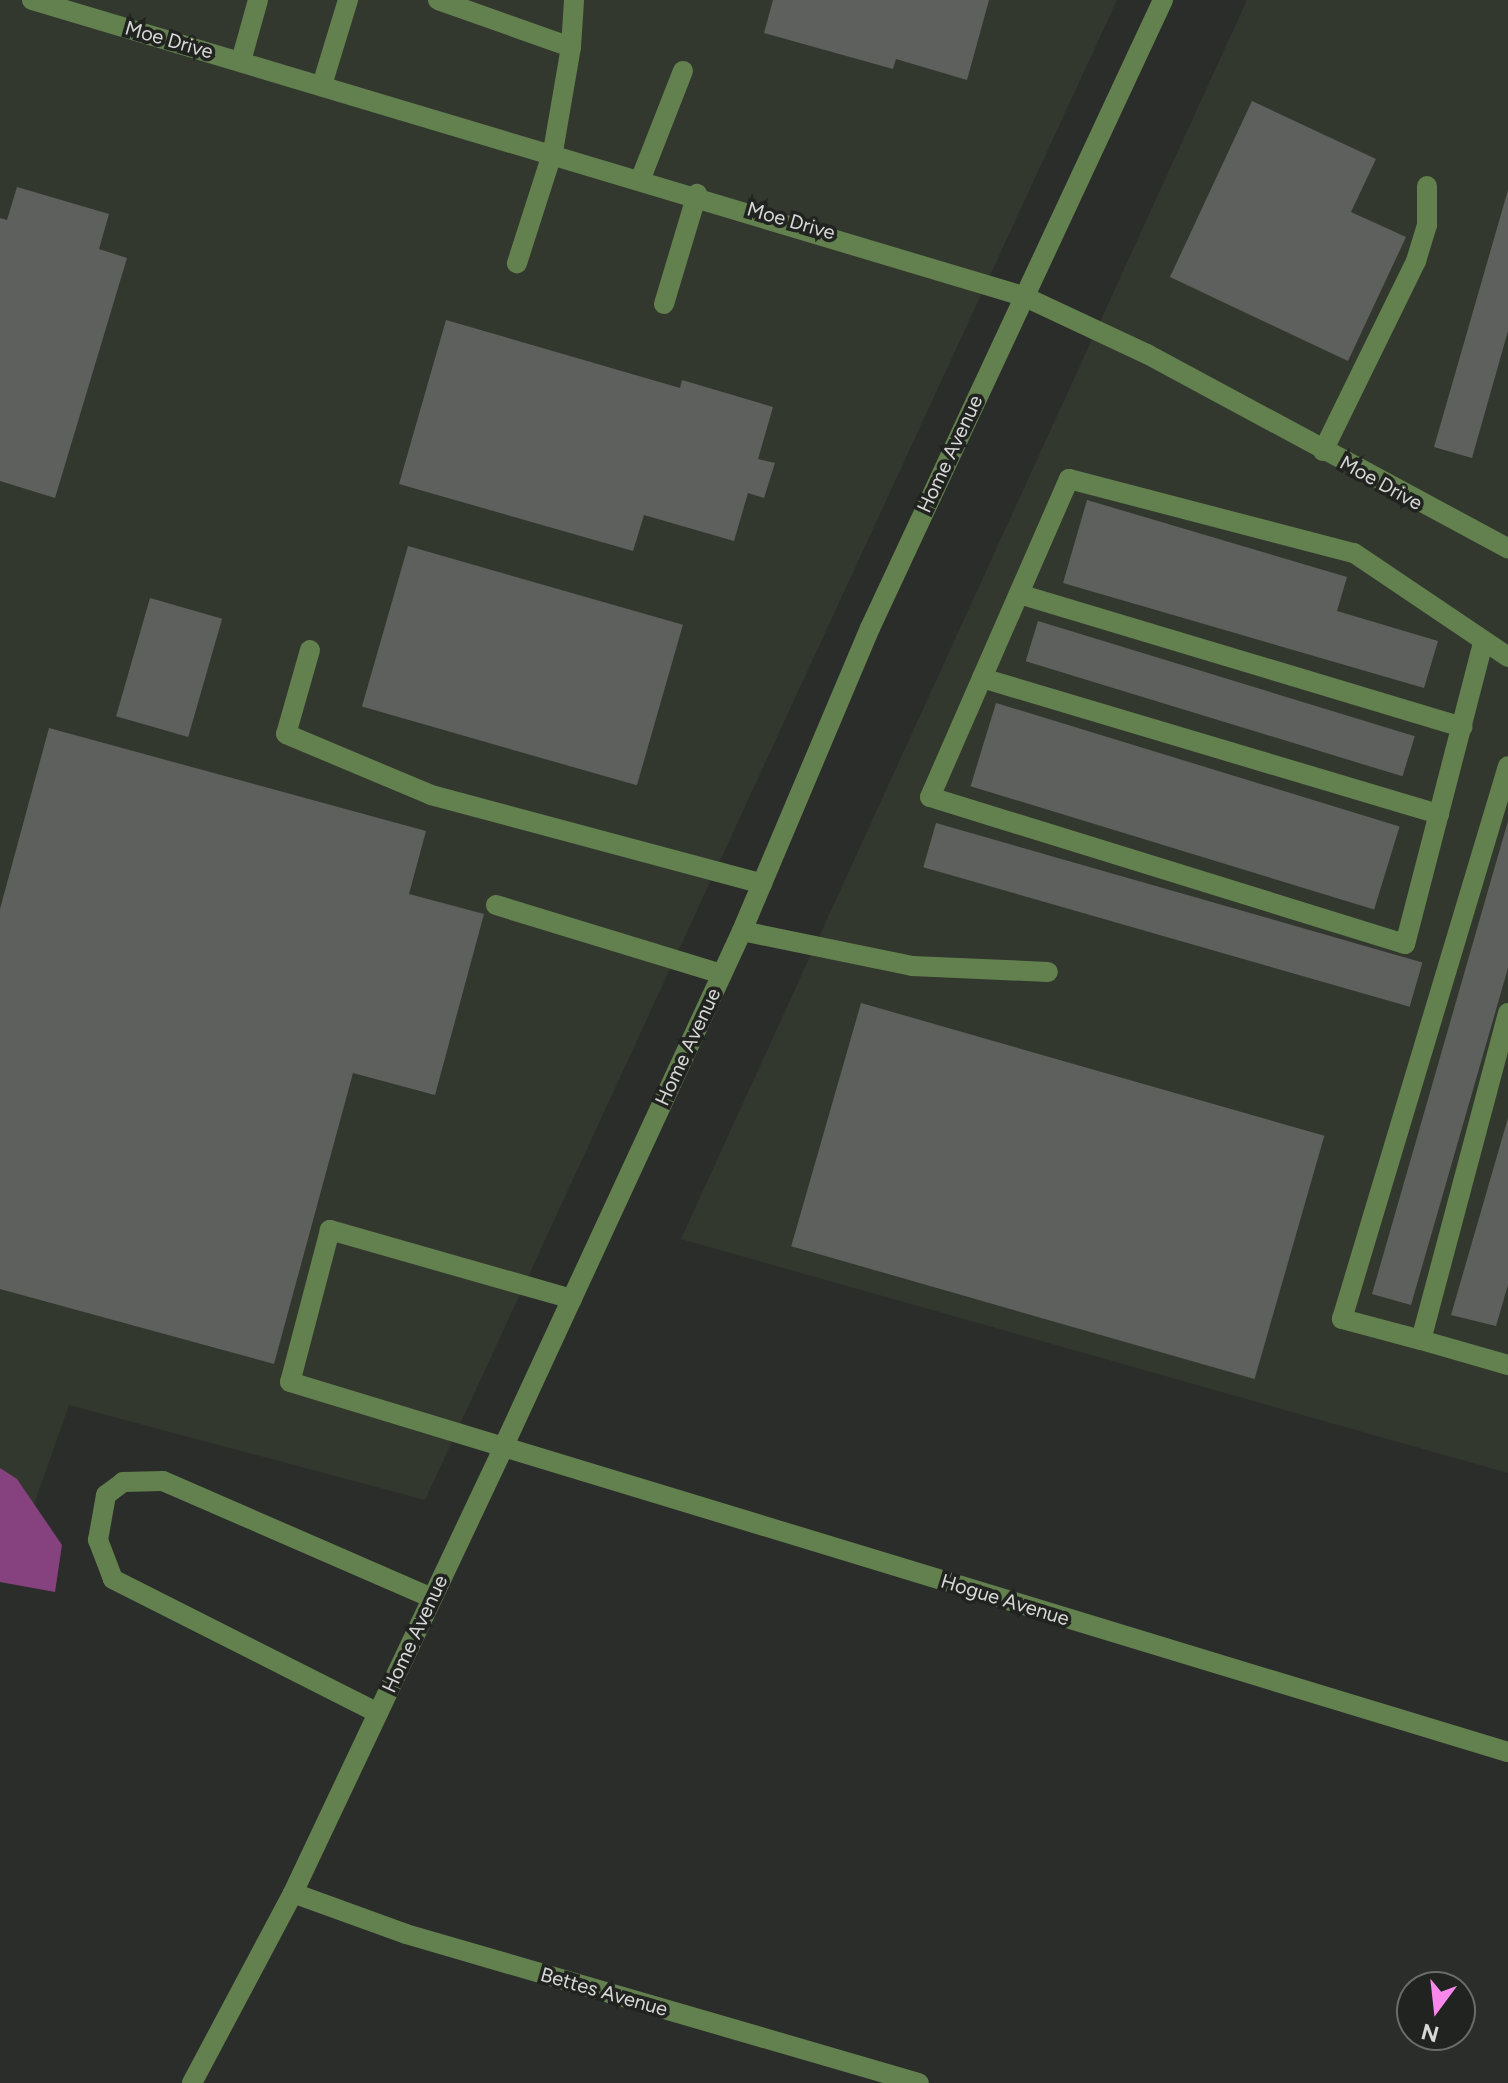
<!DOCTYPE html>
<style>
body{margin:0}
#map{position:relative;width:1508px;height:2083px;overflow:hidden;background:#2b2d2a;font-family:Figtree,sans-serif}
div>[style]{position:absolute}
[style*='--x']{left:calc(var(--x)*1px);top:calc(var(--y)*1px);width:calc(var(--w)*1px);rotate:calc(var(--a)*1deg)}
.built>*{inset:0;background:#33382f}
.forest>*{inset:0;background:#85427e}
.building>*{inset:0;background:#5e605d;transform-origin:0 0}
.minor>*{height:20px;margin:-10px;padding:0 10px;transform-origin:10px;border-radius:10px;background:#63814e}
span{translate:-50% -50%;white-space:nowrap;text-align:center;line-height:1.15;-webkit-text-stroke:7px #212320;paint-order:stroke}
.street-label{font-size:20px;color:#d8d9d7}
.north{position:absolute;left:1396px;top:1971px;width:80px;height:80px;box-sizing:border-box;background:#212320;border:2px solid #6a6c69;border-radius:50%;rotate:195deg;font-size:22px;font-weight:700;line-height:32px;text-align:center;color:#d8d9d7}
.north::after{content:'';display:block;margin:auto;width:28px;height:36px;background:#f888eb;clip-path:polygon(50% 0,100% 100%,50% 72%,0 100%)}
</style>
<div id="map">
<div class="built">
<i style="clip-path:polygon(0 0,1117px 0,425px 1500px,69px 1405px,26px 1527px,0 1520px)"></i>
<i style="clip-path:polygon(1247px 0,1508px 0,1508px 1473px,681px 1239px)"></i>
</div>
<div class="forest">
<i style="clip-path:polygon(0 1468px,17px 1479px,62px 1545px,55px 1592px,0 1582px)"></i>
</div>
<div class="building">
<i style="clip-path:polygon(773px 0,989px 0,967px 80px,896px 59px,893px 69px,764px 33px)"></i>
<i style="clip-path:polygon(1252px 101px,1376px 159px,1351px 212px,1406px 237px,1348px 361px,1170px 277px)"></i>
<i style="clip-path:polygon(17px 187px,109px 214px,99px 249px,127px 258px,55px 498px,0 481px,0 218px,7px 220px)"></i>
<i style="clip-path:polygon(1508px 190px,1508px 331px,1472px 458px,1434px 447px)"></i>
<i style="clip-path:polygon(446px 320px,680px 388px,682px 380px,773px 407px,758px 459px,775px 463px,764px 498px,748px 493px,734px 541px,644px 515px,633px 551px,399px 484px)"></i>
<i style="clip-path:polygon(1087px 500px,1347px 577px,1337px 611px,1438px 641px,1424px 688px,1063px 583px)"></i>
<i style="left:408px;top:546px;width:286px;height:167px;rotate:16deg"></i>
<i style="left:150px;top:598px;width:75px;height:123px;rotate:16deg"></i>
<i style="left:1038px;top:621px;width:394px;height:42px;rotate:17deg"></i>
<i style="left:996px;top:703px;width:422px;height:87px;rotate:17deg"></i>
<i style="clip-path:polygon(49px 728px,426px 831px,409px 894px,484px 914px,435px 1095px,353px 1073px,274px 1364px,0 1289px,0 909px)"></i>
<i style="clip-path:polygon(1508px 821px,1508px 968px,1411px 1305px,1372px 1294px)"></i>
<i style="left:936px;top:823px;width:506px;height:46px;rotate:16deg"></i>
<i style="left:861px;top:1003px;width:482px;height:253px;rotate:16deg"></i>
<i style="clip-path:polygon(1508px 1118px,1508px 1285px,1496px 1326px,1451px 1315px)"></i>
</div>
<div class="minor">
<i style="--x:32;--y:0;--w:1034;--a:16.63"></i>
<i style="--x:1023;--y:296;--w:137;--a:25.1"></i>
<i style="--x:1147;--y:354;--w:410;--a:28.3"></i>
<i style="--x:438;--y:0;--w:141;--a:19.5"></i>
<i style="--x:571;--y:47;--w:106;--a:99.8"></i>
<i style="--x:553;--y:151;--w:118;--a:107.8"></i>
<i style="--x:571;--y:47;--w:47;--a:-86.3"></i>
<i style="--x:241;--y:61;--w:63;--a:-74.4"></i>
<i style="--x:322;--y:85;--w:89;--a:-73"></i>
<i style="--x:641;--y:178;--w:115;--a:-68.6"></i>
<i style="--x:664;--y:304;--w:115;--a:-73.3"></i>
<i style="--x:1323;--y:451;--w:212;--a:-63.9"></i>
<i style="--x:1416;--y:261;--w:38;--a:-73"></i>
<i style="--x:1427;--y:225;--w:39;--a:-90"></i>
<i style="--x:1019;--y:594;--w:463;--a:16.7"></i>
<i style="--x:1483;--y:643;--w:311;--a:104.5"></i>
<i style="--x:1405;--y:944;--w:497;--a:-162.8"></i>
<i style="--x:930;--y:797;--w:347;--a:-66.4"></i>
<i style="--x:1069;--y:479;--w:294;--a:14.6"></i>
<i style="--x:1354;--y:553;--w:186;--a:34"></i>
<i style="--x:310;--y:650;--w:87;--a:105.9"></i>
<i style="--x:286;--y:734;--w:157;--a:22.8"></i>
<i style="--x:431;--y:795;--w:343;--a:15"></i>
<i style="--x:982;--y:678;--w:477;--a:16.6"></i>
<i style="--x:496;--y:905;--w:236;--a:17"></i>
<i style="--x:742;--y:931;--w:174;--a:11.6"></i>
<i style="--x:912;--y:966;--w:136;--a:2.5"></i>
<i style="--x:1508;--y:1013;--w:338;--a:104.9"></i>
<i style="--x:1421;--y:1340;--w:91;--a:16"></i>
<i style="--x:572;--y:1299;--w:252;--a:-164.1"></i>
<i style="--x:330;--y:1230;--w:157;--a:104.7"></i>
<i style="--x:290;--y:1382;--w:1273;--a:16.9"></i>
<i style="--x:1421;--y:1340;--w:82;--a:-165.1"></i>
<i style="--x:1342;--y:1319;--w:577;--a:-73.29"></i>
<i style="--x:378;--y:1713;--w:297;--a:-153.2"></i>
<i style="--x:113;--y:1579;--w:42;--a:-111"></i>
<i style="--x:98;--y:1540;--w:46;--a:-79.9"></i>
<i style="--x:106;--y:1495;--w:21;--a:-37"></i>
<i style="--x:123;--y:1482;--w:40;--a:-1.4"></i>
<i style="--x:163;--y:1481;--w:293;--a:23.5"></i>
<i style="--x:293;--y:1893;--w:120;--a:19.9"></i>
<i style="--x:406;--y:1934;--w:534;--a:16.2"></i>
<i style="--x:192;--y:2083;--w:215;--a:-62"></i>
<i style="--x:293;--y:1893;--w:488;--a:-64.7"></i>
<i style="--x:501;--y:1452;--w:574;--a:-65.18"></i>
<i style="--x:742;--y:931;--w:329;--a:-67.1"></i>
<i style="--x:870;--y:628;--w:693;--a:-64.99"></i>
</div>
<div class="street-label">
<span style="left:169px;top:40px;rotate:16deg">Moe Drive</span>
<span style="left:791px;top:221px;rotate:16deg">Moe Drive</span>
<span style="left:950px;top:454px;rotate:-65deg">Home Avenue</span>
<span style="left:1381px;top:483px;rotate:29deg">Moe Drive</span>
<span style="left:688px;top:1047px;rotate:-65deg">Home Avenue</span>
<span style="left:1005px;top:1600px;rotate:17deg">Hogue Avenue</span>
<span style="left:415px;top:1634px;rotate:-65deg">Home Avenue</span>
<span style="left:604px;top:1992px;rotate:16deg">Bettes Avenue</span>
</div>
<div class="north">N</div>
</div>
